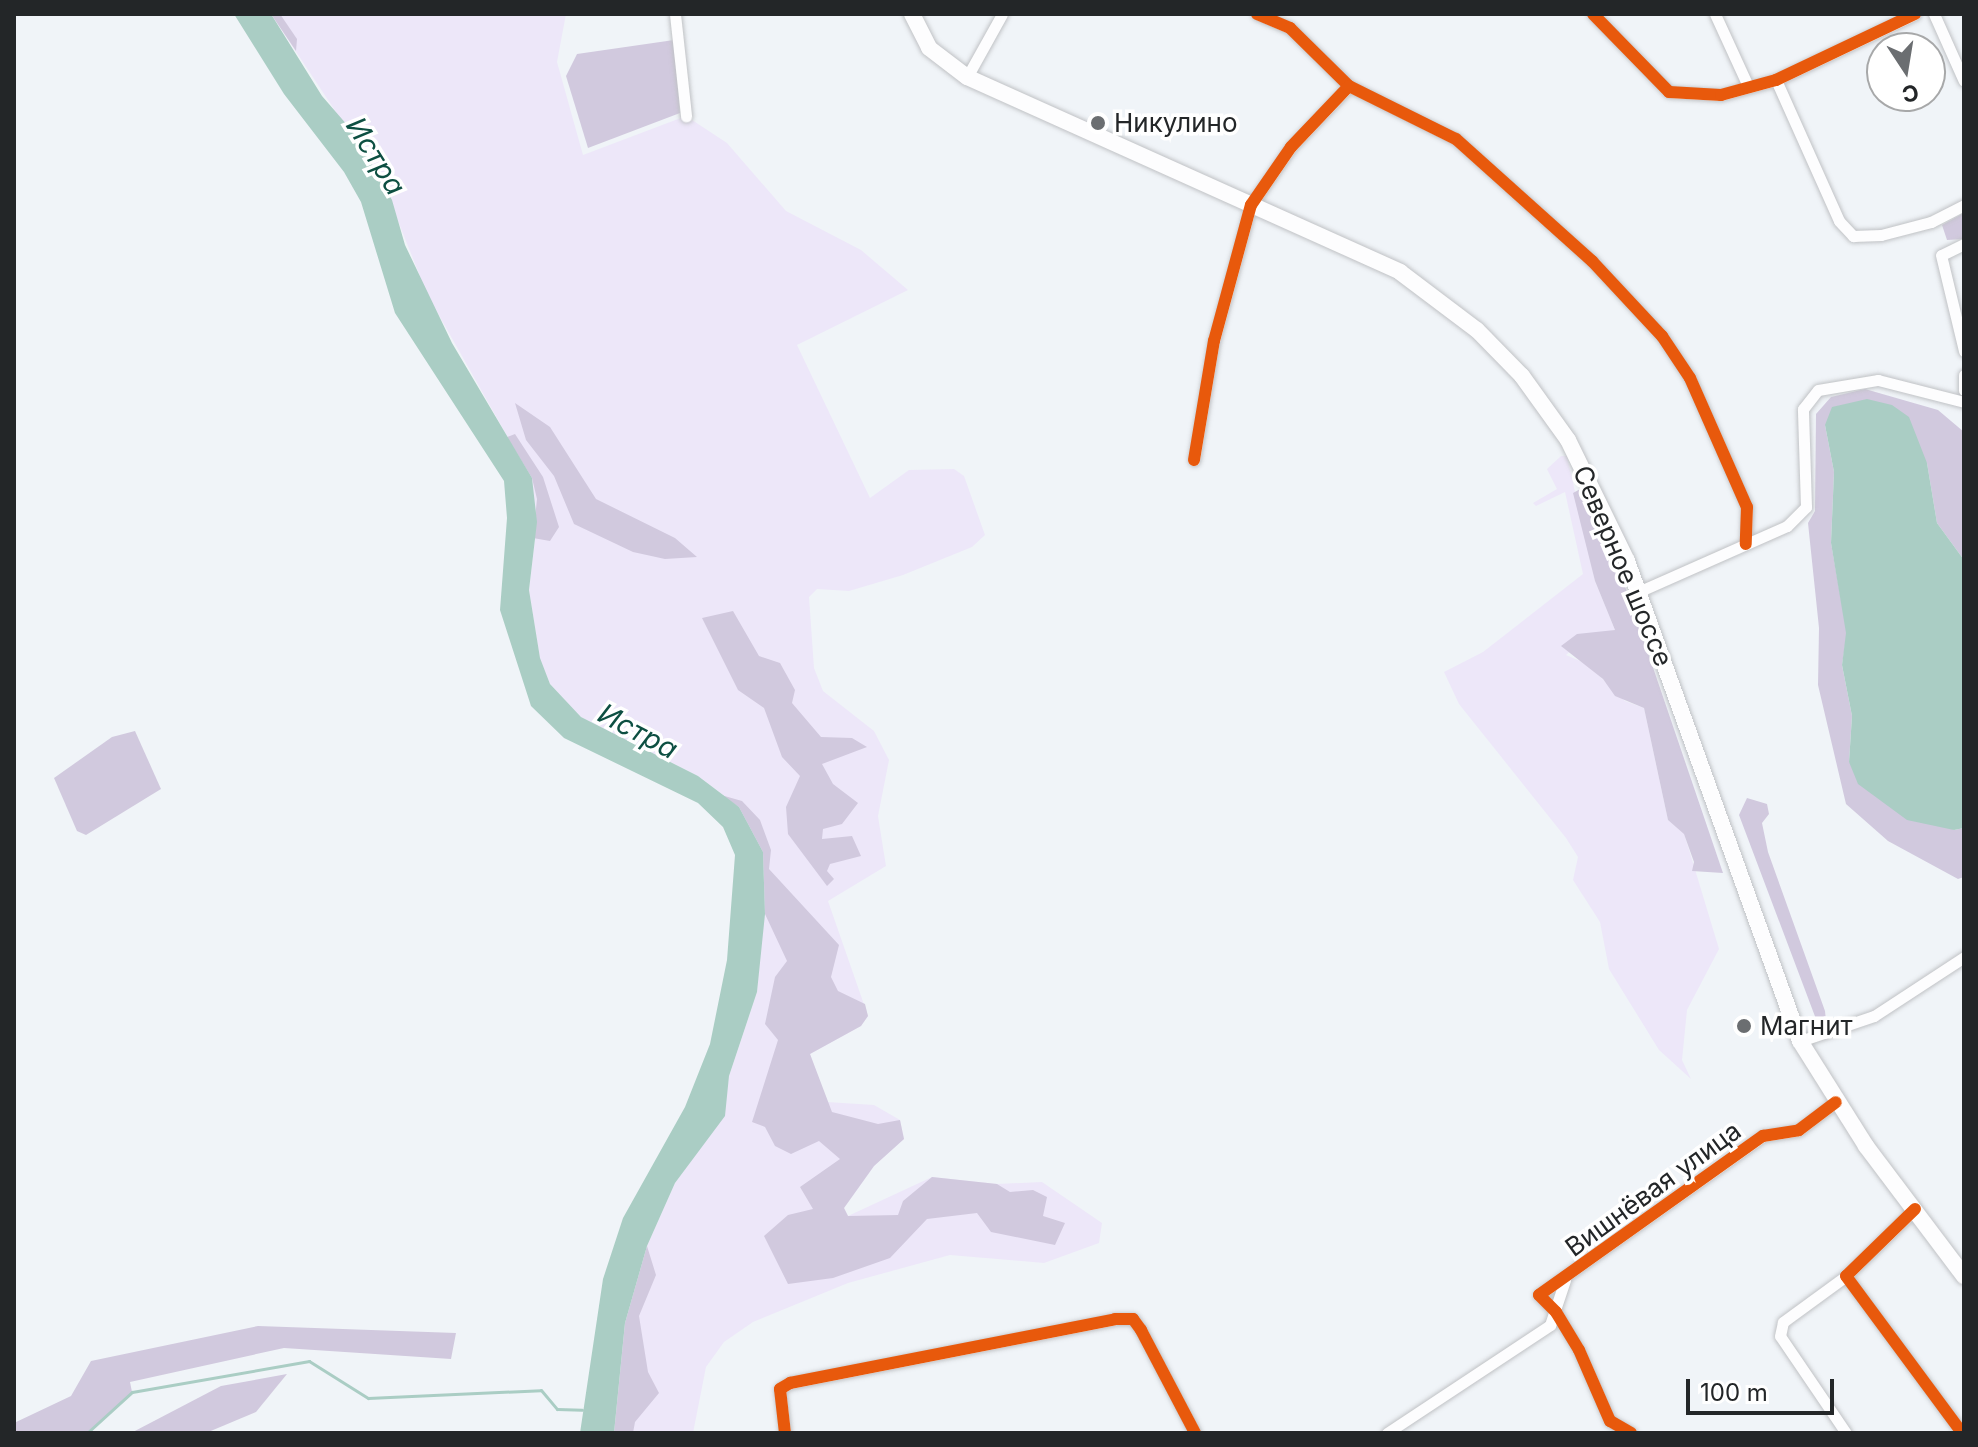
<!DOCTYPE html>
<meta charset="utf-8">
<style>
body{margin:0}
#map{position:relative;width:1978px;height:1447px;overflow:hidden;background:#f0f4f8;font-family:Inter,sans-serif}
div>[style]{position:absolute}
[style*='--x']{left:calc(var(--x)*1px);top:calc(var(--y)*1px);width:calc(var(--w)*1px);rotate:calc(var(--a)*1deg)}
.green>*{inset:0;background:#ede7f9}
.forest>*{inset:0;background:#d1c9de}
.water>*{inset:0;background:#aacdc4}
.stream>*{height:3px;margin:-1.5px;padding:0 1.5px;transform-origin:1.5px;border-radius:1.5px;background:#aacdc4}
.roads{filter:drop-shadow(0 0 2px #c0c2c5) drop-shadow(0 0 2px #c0c2c5)}
.street>*{height:11px;margin:-5.5px;padding:0 5.5px;transform-origin:5.5px;border-radius:5.5px;background:#fdfdfe}
.secondary>*{height:16px;margin:-8px;padding:0 8px;transform-origin:8px;border-radius:8px;background:#fdfdfe}
.cycleway>*{height:12px;margin:-6px;padding:0 6px;transform-origin:6px;border-radius:6px;background:#e8590c}
.dots>*{width:22px;height:22px;translate:-50% -50%;box-sizing:border-box;border:4px solid #fff;border-radius:50%}
span{translate:-50% -50%;white-space:nowrap;text-align:center;line-height:1.15;-webkit-text-stroke:7px #fff;paint-order:stroke}
.poi-label{font-size:26px;color:#232628}
.left{translate:0 -50%;text-align:left}
.street-label{font-size:26px;color:#232628}
.water-label{font-size:28px;color:#0d4f42;font-style:italic}
.frame{position:absolute;inset:0;border:16px solid #232628;pointer-events:none}
.north{position:absolute;left:1866px;top:32px;width:80px;height:80px;box-sizing:border-box;background:#fff;border:2px solid #a7a8a9;border-radius:50%;rotate:168deg;font-size:22px;font-weight:700;line-height:32px;text-align:center;color:#232628}
.north::after{content:'';display:block;margin:auto;width:28px;height:36px;background:#6b6e71;clip-path:polygon(50% 0,100% 100%,50% 72%,0 100%)}
.scale{position:absolute;left:1686px;top:1379px;width:148px;height:36px;box-sizing:border-box;border:4px solid #232628;border-top:0;padding-left:10px;font-size:24px;line-height:28px;white-space:nowrap;color:#232628;-webkit-text-stroke:6px #fff;paint-order:stroke}
</style>
<div id="map">
<div class="green">
<i style="clip-path:polygon(271px 14px,566px 14px,557px 62px,583px 155px,686px 116px,727px 143px,786px 211px,861px 250px,908px 290px,797px 345px,870px 498px,909px 470px,954px 469px,964px 476px,985px 535px,972px 547px,903px 575px,849px 591px,817px 589px,809px 597px,814px 668px,823px 691px,874px 731px,889px 760px,878px 816px,886px 866px,828px 901px,868px 1016px,861px 1026px,810px 1054px,827px 1102px,874px 1105px,900px 1120px,904px 1139px,874px 1166px,844px 1208px,848px 1216px,932px 1177px,997px 1184px,1042px 1182px,1102px 1223px,1099px 1243px,1044px 1263px,950px 1255px,848px 1283px,753px 1322px,724px 1342px,706px 1367px,693px 1433px,614px 1433px,647px 1246px,675px 1183px,724px 1116px,729px 1076px,757px 992px,765px 877px,739px 807px,698px 776px,581px 717px,550px 684px,540px 659px,529px 590px,537px 522px,516px 452px,427px 294px,383px 183px)"></i>
<i style="clip-path:polygon(1561px 456px,1567px 456px,1595px 581px,1615px 630px,1586px 637px,1566px 655px,1587px 664px,1625px 701px,1644px 708px,1668px 820px,1684px 833px,1719px 949px,1687px 1010px,1682px 1060px,1691px 1079px,1659px 1050px,1609px 969px,1600px 922px,1573px 880px,1578px 857px,1566px 838px,1459px 704px,1444px 672px,1483px 652px,1583px 574px,1565px 492px,1536px 506px,1533px 503px,1557px 489px,1547px 469px)"></i>
</div>
<div class="forest">
<i style="clip-path:polygon(271px 14px,280px 14px,297px 39px,296px 51px)"></i>
<i style="clip-path:polygon(674px 40px,680px 113px,588px 148px,566px 76px,577px 54px)"></i>
<i style="clip-path:polygon(1964px 213px,1964px 239px,1947px 240px,1942px 225px)"></i>
<i style="clip-path:polygon(1865px 389px,1938px 410px,1964px 432px,1964px 560px,1937px 523px,1927px 463px,1825px 425px,1834px 472px,1831px 543px,1847px 633px,1842px 665px,1852px 716px,1849px 762px,1954px 830px,1964px 828px,1964px 877px,1958px 879px,1888px 841px,1846px 804px,1818px 685px,1819px 628px,1808px 523px,1815px 511px,1816px 414px,1831px 397px)"></i>
<i style="clip-path:polygon(515px 403px,550px 427px,596px 499px,675px 538px,697px 557px,665px 559px,633px 552px,574px 524px,554px 476px,526px 440px)"></i>
<i style="clip-path:polygon(515px 434px,543px 477px,559px 527px,550px 541px,533px 538px,537px 499px,532px 478px,507px 437px)"></i>
<i style="clip-path:polygon(1584px 487px,1628px 594px,1723px 873px,1692px 871px,1694px 862px,1684px 834px,1668px 820px,1644px 708px,1615px 696px,1603px 679px,1561px 646px,1577px 634px,1615px 630px,1595px 581px,1573px 493px)"></i>
<i style="clip-path:polygon(733px 611px,759px 656px,780px 663px,795px 690px,792px 703px,821px 737px,852px 738px,867px 747px,822px 764px,833px 784px,858px 803px,842px 824px,823px 829px,822px 839px,852px 836px,861px 856px,830px 864px,827px 871px,834px 879px,827px 886px,788px 834px,786px 807px,800px 776px,782px 757px,764px 708px,738px 690px,702px 618px)"></i>
<i style="clip-path:polygon(135px 731px,161px 789px,86px 835px,77px 831px,54px 778px,112px 737px)"></i>
<i style="clip-path:polygon(721px 795px,742px 801px,760px 820px,771px 850px,769px 869px,839px 945px,831px 977px,838px 991px,865px 1004px,868px 1016px,861px 1026px,810px 1054px,832px 1112px,878px 1124px,900px 1120px,904px 1139px,874px 1166px,844px 1208px,848px 1216px,898px 1215px,903px 1201px,932px 1177px,997px 1184px,1010px 1192px,1033px 1190px,1047px 1197px,1043px 1216px,1065px 1223px,1055px 1245px,991px 1232px,977px 1213px,927px 1219px,890px 1258px,833px 1278px,788px 1284px,764px 1236px,788px 1215px,813px 1209px,800px 1187px,840px 1159px,819px 1141px,791px 1154px,775px 1146px,765px 1127px,752px 1122px,778px 1040px,765px 1024px,775px 977px,787px 961px,765px 914px,763px 852px,739px 807px)"></i>
<i style="clip-path:polygon(1747px 798px,1767px 804px,1769px 814px,1762px 823px,1768px 852px,1825px 1011px,1826px 1020px,1819px 1027px,1739px 815px)"></i>
<i style="clip-path:polygon(647px 1246px,656px 1275px,639px 1316px,648px 1372px,659px 1393px,635px 1422px,633px 1433px,614px 1433px,625px 1323px)"></i>
<i style="clip-path:polygon(258px 1326px,456px 1333px,451px 1359px,284px 1348px,130px 1382px,132px 1392px,87px 1433px,14px 1433px,14px 1423px,71px 1396px,91px 1361px)"></i>
<i style="clip-path:polygon(287px 1374px,256px 1412px,206px 1433px,131px 1433px,221px 1386px)"></i>
</div>
<div class="water">
<i style="clip-path:polygon(234px 14px,271px 14px,322px 96px,355px 134px,392px 200px,405px 245px,452px 343px,532px 478px,537px 522px,529px 590px,540px 658px,550px 684px,581px 717px,698px 776px,739px 807px,763px 852px,765px 914px,757px 992px,729px 1076px,725px 1116px,675px 1183px,647px 1246px,625px 1323px,614px 1433px,580px 1433px,603px 1279px,623px 1218px,685px 1107px,710px 1044px,727px 960px,735px 855px,723px 827px,698px 803px,564px 738px,531px 706px,500px 610px,507px 518px,504px 481px,395px 313px,361px 202px,344px 172px,284px 94px)"></i>
<i style="clip-path:polygon(1867px 399px,1892px 405px,1909px 417px,1927px 463px,1937px 523px,1964px 560px,1964px 828px,1954px 830px,1907px 820px,1858px 784px,1849px 762px,1852px 716px,1842px 665px,1846px 633px,1831px 543px,1834px 472px,1825px 425px,1832px 407px)"></i>
</div>
<div class="stream">
<i style="--x:87;--y:1433;--w:61;--a:-42.3"></i>
<i style="--x:132;--y:1392;--w:180;--a:-9.9"></i>
<i style="--x:309;--y:1361;--w:70;--a:32.1"></i>
<i style="--x:368;--y:1398;--w:173;--a:-2.6"></i>
<i style="--x:541;--y:1390;--w:25;--a:50"></i>
<i style="--x:557;--y:1409;--w:25;--a:2"></i>
</div>
<div class="roads">
<div class="street">
<i style="--x:675;--y:14;--w:103;--a:83.8"></i>
<i style="--x:1257;--y:14;--w:36;--a:23"></i>
<i style="--x:1290;--y:28;--w:83;--a:44.5"></i>
<i style="--x:1349;--y:86;--w:119;--a:26.4"></i>
<i style="--x:1456;--y:139;--w:183;--a:41.9"></i>
<i style="--x:1592;--y:261;--w:103;--a:47"></i>
<i style="--x:1662;--y:336;--w:50;--a:56.3"></i>
<i style="--x:1690;--y:378;--w:141;--a:66.2"></i>
<i style="--x:1747;--y:507;--w:37;--a:92"></i>
<i style="--x:1593;--y:14;--w:109;--a:45.7"></i>
<i style="--x:1669;--y:92;--w:52;--a:3.3"></i>
<i style="--x:1721;--y:95;--w:57;--a:-15.3"></i>
<i style="--x:1776;--y:80;--w:154;--a:-25.4"></i>
<i style="--x:1715;--y:14;--w:79;--a:65.4"></i>
<i style="--x:1934;--y:14;--w:73;--a:65.9"></i>
<i style="--x:967;--y:77;--w:72;--a:-60.9"></i>
<i style="--x:1776;--y:80;--w:154;--a:65.9"></i>
<i style="--x:1839;--y:221;--w:21;--a:47"></i>
<i style="--x:1853;--y:236;--w:28;--a:-2"></i>
<i style="--x:1881;--y:235;--w:52;--a:-14.6"></i>
<i style="--x:1931;--y:222;--w:37;--a:-27"></i>
<i style="--x:1964;--y:244;--w:25;--a:154"></i>
<i style="--x:1941;--y:255;--w:99;--a:76.5"></i>
<i style="--x:1964;--y:375;--w:15;--a:90"></i>
<i style="--x:1194;--y:460;--w:121;--a:-80.5"></i>
<i style="--x:1214;--y:341;--w:141;--a:-74.8"></i>
<i style="--x:1251;--y:205;--w:70;--a:-55.4"></i>
<i style="--x:1291;--y:147;--w:84;--a:-46.4"></i>
<i style="--x:1638;--y:592;--w:163;--a:-23.9"></i>
<i style="--x:1787;--y:526;--w:27;--a:-45"></i>
<i style="--x:1806;--y:507;--w:98;--a:-91.8"></i>
<i style="--x:1803;--y:409;--w:24;--a:-52"></i>
<i style="--x:1818;--y:390;--w:61;--a:-9.5"></i>
<i style="--x:1878;--y:380;--w:89;--a:14.3"></i>
<i style="--x:1800;--y:1041;--w:78;--a:-18.7"></i>
<i style="--x:1874;--y:1016;--w:108;--a:-33.2"></i>
<i style="--x:1915;--y:1209;--w:96;--a:135.8"></i>
<i style="--x:1846;--y:1276;--w:195;--a:53.5"></i>
<i style="--x:785;--y:1433;--w:44;--a:-96.5"></i>
<i style="--x:780;--y:1389;--w:12;--a:-31"></i>
<i style="--x:790;--y:1383;--w:331;--a:-11.1"></i>
<i style="--x:1115;--y:1319;--w:18;--a:0"></i>
<i style="--x:1133;--y:1319;--w:14;--a:54"></i>
<i style="--x:1141;--y:1330;--w:116;--a:62.3"></i>
<i style="--x:1387;--y:1433;--w:196;--a:-33.5"></i>
<i style="--x:1550;--y:1325;--w:47;--a:-71.6"></i>
<i style="--x:1631;--y:1433;--w:24;--a:-150"></i>
<i style="--x:1610;--y:1421;--w:77;--a:-113.6"></i>
<i style="--x:1579;--y:1350;--w:44;--a:-121.2"></i>
<i style="--x:1556;--y:1312;--w:24;--a:-135"></i>
<i style="--x:1539;--y:1295;--w:275;--a:-35.4"></i>
<i style="--x:1763;--y:1136;--w:36;--a:-9"></i>
<i style="--x:1799;--y:1130;--w:46;--a:-37.1"></i>
<i style="--x:1846;--y:1433;--w:117;--a:-124.2"></i>
<i style="--x:1780;--y:1336;--w:14;--a:-78"></i>
<i style="--x:1783;--y:1322;--w:78;--a:-36.1"></i>
</div>
<div class="secondary">
<i style="--x:912;--y:14;--w:38;--a:63"></i>
<i style="--x:929;--y:48;--w:48;--a:37.3"></i>
<i style="--x:967;--y:77;--w:475;--a:24.2"></i>
<i style="--x:1400;--y:272;--w:96;--a:37"></i>
<i style="--x:1477;--y:330;--w:64;--a:45.6"></i>
<i style="--x:1522;--y:376;--w:79;--a:54.3"></i>
<i style="--x:1568;--y:440;--w:135;--a:64"></i>
<i style="--x:1627;--y:561;--w:510;--a:70.18"></i>
<i style="--x:1800;--y:1041;--w:124;--a:57.8"></i>
<i style="--x:1866;--y:1146;--w:163;--a:53"></i>
</div>
</div>
<div class="cycleway">
<i style="--x:1257;--y:14;--w:36;--a:23"></i>
<i style="--x:1290;--y:28;--w:83;--a:44.5"></i>
<i style="--x:1349;--y:86;--w:119;--a:26.4"></i>
<i style="--x:1456;--y:139;--w:183;--a:41.9"></i>
<i style="--x:1592;--y:261;--w:103;--a:47"></i>
<i style="--x:1662;--y:336;--w:50;--a:56.3"></i>
<i style="--x:1690;--y:378;--w:141;--a:66.2"></i>
<i style="--x:1747;--y:507;--w:37;--a:92"></i>
<i style="--x:1593;--y:14;--w:109;--a:45.7"></i>
<i style="--x:1669;--y:92;--w:52;--a:3.3"></i>
<i style="--x:1721;--y:95;--w:57;--a:-15.3"></i>
<i style="--x:1776;--y:80;--w:154;--a:-25.4"></i>
<i style="--x:1194;--y:460;--w:121;--a:-80.5"></i>
<i style="--x:1214;--y:341;--w:141;--a:-74.8"></i>
<i style="--x:1251;--y:205;--w:70;--a:-55.4"></i>
<i style="--x:1291;--y:147;--w:84;--a:-46.4"></i>
<i style="--x:1915;--y:1209;--w:96;--a:135.8"></i>
<i style="--x:1846;--y:1276;--w:195;--a:53.5"></i>
<i style="--x:785;--y:1433;--w:44;--a:-96.5"></i>
<i style="--x:780;--y:1389;--w:12;--a:-31"></i>
<i style="--x:790;--y:1383;--w:331;--a:-11.1"></i>
<i style="--x:1115;--y:1319;--w:18;--a:0"></i>
<i style="--x:1133;--y:1319;--w:14;--a:54"></i>
<i style="--x:1141;--y:1330;--w:116;--a:62.3"></i>
<i style="--x:1631;--y:1433;--w:24;--a:-150"></i>
<i style="--x:1610;--y:1421;--w:77;--a:-113.6"></i>
<i style="--x:1579;--y:1350;--w:44;--a:-121.2"></i>
<i style="--x:1556;--y:1312;--w:24;--a:-135"></i>
<i style="--x:1539;--y:1295;--w:275;--a:-35.4"></i>
<i style="--x:1763;--y:1136;--w:36;--a:-9"></i>
<i style="--x:1799;--y:1130;--w:46;--a:-37.1"></i>
</div>
<div class="dots">
<i style="left:1098px;top:123px;background:#6b6e71"></i>
<i style="left:1744px;top:1026px;background:#6b6e71"></i>
</div>
<div class="poi-label">
<span class="left" style="left:1114px;top:123px">Никулино</span>
<span class="left" style="left:1760px;top:1026px">Магнит</span>
</div>
<div class="street-label">
<span style="left:1623px;top:566px;rotate:67deg">Северное шоссе</span>
<span style="left:1653px;top:1189px;rotate:-36deg">Вишнёвая улица</span>
</div>
<div class="water-label">
<span style="left:376px;top:156px;rotate:58deg">Истра</span>
<span style="left:638px;top:731px;rotate:28deg">Истра</span>
</div>
<div class="frame"></div>
<div class="north">С</div>
<div class="scale">100 m</div>
</div>
